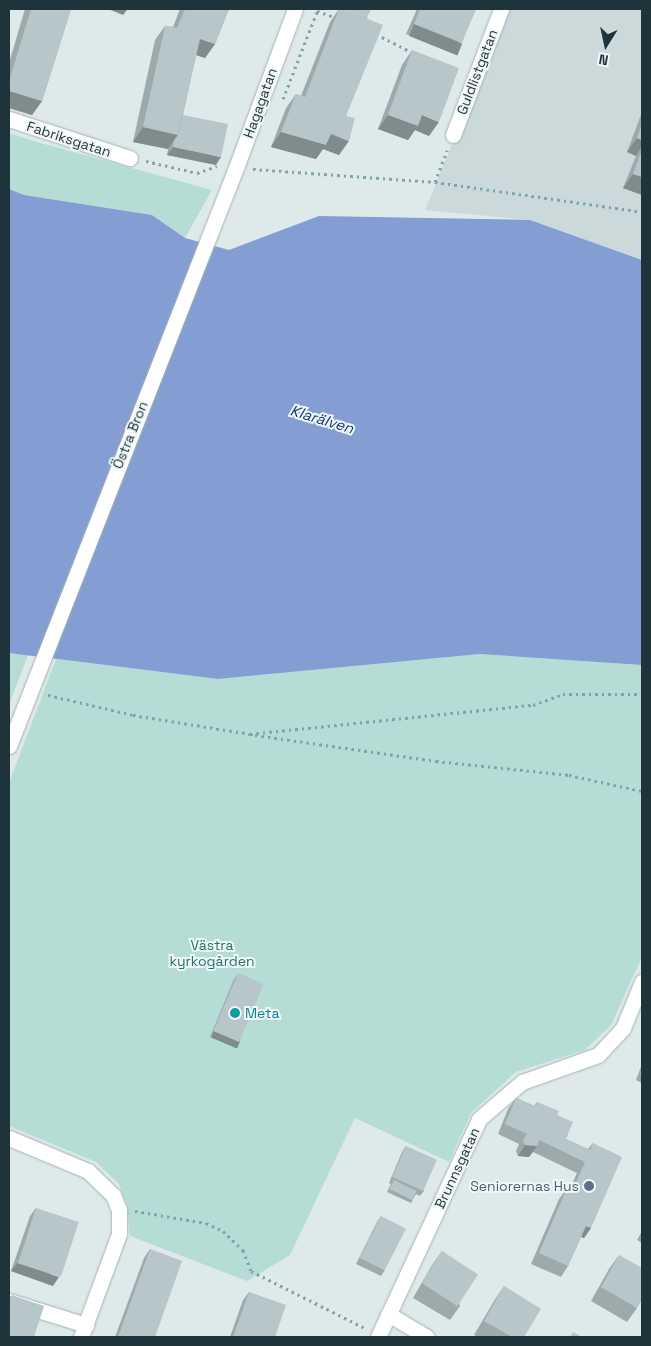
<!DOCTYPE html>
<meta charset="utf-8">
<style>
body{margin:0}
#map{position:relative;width:651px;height:1346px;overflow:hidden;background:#dee9ea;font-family:"Space Grotesk",sans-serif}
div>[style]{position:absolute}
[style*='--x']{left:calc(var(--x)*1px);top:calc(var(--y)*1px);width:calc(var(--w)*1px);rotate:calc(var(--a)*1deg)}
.built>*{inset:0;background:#ccd9da}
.green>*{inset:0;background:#b6ddd5}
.water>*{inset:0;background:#849dd2}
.path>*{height:3px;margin-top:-1.5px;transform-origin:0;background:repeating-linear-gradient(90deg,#7ea4af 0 2.5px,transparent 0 6.5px)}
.roads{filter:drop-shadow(0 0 1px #a5b2b5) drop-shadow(0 0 1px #a5b2b5)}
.minor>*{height:15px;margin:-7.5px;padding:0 7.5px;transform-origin:7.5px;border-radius:7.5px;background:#fff}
.wall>*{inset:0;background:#9daaac}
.shaded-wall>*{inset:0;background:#808b8c;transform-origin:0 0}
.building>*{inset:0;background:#b7c6c8;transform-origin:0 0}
.dots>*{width:14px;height:14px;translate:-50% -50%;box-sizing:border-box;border:2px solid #eff7f7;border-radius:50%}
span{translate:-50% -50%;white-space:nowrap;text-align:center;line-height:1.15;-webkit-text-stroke:4px #eff7f7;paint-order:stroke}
.street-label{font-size:14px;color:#1f333a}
.park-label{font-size:14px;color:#28726c}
.culture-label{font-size:14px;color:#0d838f}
.left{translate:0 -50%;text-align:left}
.service-label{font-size:14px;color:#4e5e75}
.right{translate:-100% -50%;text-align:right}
.water-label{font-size:15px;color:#183577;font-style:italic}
.frame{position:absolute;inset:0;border:10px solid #1f333a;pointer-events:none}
.north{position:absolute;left:581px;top:20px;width:50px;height:50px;-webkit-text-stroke:4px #eff7f7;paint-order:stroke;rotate:190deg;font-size:14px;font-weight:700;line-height:20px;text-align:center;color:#1f333a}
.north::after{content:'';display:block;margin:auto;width:18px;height:22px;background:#1f333a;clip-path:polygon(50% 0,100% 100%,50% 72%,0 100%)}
</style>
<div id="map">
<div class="built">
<i style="clip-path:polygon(508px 9px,642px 9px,642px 260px,530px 220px,425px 210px)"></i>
</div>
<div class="green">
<i style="clip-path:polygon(9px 133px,37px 142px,212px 190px,185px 238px,152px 215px,24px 195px,9px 189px)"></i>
<i style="clip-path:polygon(9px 653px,28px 655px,9px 705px)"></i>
<i style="clip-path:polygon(480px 654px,642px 665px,642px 957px,611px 1025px,585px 1050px,516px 1072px,471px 1113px,449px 1162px,355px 1118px,290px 1255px,247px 1281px,130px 1236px,127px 1204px,119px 1184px,96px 1162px,9px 1126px,9px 783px,56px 659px,218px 679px)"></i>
</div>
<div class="water">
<i style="clip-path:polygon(9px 189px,24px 195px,152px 215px,185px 238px,229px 250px,319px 216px,530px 220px,642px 260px,642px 665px,480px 654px,218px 679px,9px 653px)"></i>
</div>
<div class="path">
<i style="--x:317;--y:11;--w:21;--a:19"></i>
<i style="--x:376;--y:34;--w:36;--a:27"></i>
<i style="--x:283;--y:99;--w:97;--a:-68.7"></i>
<i style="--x:146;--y:161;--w:52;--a:13.2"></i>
<i style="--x:197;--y:173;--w:21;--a:-19"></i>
<i style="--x:253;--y:169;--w:182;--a:4.1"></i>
<i style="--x:435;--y:182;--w:209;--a:8.2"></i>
<i style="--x:435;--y:182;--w:34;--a:-69"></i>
<i style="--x:48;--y:695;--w:87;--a:13.2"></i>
<i style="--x:133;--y:715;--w:119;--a:9.2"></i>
<i style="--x:250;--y:734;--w:284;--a:-5.9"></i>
<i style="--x:533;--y:705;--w:32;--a:-20"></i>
<i style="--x:563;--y:694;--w:79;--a:0"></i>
<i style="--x:255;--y:735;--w:183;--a:8.2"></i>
<i style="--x:436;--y:761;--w:134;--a:6"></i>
<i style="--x:569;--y:775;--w:75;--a:12.4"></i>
<i style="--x:135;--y:1211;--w:72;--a:9.6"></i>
<i style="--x:206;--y:1223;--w:19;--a:25"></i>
<i style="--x:223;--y:1231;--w:28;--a:44"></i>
<i style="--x:243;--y:1250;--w:22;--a:69"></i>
<i style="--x:251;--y:1271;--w:127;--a:26.6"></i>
</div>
<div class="roads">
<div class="minor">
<i style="--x:9;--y:119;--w:127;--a:17.9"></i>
<i style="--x:453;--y:135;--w:135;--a:-69.1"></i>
<i style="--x:9;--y:746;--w:624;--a:-68.57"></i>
<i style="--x:237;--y:165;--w:166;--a:-69.6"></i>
<i style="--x:9;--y:1138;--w:86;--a:22.7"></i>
<i style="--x:88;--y:1171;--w:35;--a:44"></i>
<i style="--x:113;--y:1195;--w:16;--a:68"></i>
<i style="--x:119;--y:1210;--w:24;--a:90"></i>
<i style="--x:119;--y:1234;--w:110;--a:110.3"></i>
<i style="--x:9;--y:1301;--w:81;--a:17.3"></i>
<i style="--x:388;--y:1314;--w:45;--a:30.5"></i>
<i style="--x:378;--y:1337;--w:240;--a:-65.1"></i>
<i style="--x:479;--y:1119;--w:57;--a:-40.7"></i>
<i style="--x:522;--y:1082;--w:81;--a:-19.6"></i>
<i style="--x:598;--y:1055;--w:37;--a:-47"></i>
<i style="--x:623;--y:1028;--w:50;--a:-67.6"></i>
</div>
</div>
<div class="wall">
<i style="clip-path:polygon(25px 9px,71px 9px,42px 101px,32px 115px,9px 108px,9px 63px)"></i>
<i style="clip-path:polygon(180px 9px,229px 9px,215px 44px,205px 58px,196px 55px,183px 115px,216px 165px,167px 155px,168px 149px,133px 142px,155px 40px,165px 26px,173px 27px)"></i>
<i style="clip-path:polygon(339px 9px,367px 18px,346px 116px,339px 155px,323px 149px,316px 159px,271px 147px,286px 108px,296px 94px,301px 96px,330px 22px)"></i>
<i style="clip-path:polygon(417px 9px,476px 9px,454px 53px,406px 34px)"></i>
<i style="clip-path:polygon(412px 50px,429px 136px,415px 130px,408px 140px,378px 129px,402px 65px)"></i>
<i style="clip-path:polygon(642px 112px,642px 195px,623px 188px,636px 156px,627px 152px)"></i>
<i style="clip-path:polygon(238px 974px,240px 1042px,236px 1048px,210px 1037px,234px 979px)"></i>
<i style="clip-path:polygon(642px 1064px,642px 1083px,636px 1080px)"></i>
<i style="clip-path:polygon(516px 1098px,534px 1106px,537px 1102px,557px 1115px,566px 1139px,588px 1149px,593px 1143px,591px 1228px,584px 1238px,581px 1237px,568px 1266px,561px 1277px,531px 1264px,559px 1199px,567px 1188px,570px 1189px,577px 1173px,533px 1152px,529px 1157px,518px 1156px,516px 1151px,519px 1144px,498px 1134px,508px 1109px)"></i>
<i style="clip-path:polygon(406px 1146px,424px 1191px,420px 1196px,416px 1194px,411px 1203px,387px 1192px,391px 1184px,389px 1183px,402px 1152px)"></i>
<i style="clip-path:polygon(36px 1208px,53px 1286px,11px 1271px,30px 1216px)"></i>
<i style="clip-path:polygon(381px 1216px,385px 1270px,381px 1276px,356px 1264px,377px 1222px)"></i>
<i style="clip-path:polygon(642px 1231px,642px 1243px,637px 1240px)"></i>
<i style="clip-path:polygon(150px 1249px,155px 1337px,115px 1337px,144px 1258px)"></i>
<i style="clip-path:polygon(442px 1251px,460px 1306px,450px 1320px,413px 1298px,432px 1265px)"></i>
<i style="clip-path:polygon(619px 1255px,637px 1308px,627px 1322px,591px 1301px,609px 1269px)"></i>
<i style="clip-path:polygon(504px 1286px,524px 1337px,478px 1337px,474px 1335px,494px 1301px)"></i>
<i style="clip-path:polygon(249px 1292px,275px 1337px,230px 1337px,243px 1300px)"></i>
</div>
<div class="shaded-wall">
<i style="clip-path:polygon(108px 9px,125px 9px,127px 10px,123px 15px)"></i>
<i style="left:414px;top:24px;width:52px;height:13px;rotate:22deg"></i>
<i style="clip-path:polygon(200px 39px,215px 44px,205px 58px,190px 53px)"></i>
<i style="clip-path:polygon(9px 91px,42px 101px,32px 115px,9px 108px)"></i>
<i style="clip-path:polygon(388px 115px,422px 115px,439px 122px,429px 136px,415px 130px,408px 140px,378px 129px)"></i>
<i style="clip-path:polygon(143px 127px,178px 135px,168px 149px,133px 142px)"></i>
<i style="clip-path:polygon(281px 132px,331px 134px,349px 141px,339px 155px,323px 149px,316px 159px,271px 147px)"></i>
<i style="clip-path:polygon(637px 138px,642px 140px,642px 146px,636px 156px,627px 152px)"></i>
<i style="clip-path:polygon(173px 147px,221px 157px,216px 165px,167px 155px)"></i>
<i style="clip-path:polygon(633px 174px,642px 177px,642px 195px,623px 188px)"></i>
<i style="left:214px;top:1031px;width:28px;height:7px;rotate:23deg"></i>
<i style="clip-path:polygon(525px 1145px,537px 1146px,529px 1157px,518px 1156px)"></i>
<i style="clip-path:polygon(586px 1226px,591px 1228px,584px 1238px,579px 1236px)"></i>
<i style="clip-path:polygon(17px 1263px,59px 1277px,53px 1286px,11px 1271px)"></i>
</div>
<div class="building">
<i style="clip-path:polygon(31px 9px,71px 9px,42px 101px,9px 91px,9px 81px)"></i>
<i style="clip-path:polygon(185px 9px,229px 9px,215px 44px,200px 39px,178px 135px,143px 127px,165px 26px,177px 28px)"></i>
<i style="clip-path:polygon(339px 9px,342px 9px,383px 25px,346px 116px,355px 118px,349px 141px,331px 134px,326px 145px,281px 132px,296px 94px,305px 97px)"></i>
<i style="clip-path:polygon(342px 9px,371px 9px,367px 18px)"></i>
<i style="clip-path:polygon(420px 9px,476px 9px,462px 43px,414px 24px)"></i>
<i style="clip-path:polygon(412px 50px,459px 68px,439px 122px,422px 115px,418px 126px,388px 115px)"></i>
<i style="clip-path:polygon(183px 115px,228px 124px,221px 157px,173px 147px,174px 140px,178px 135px)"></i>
<i style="clip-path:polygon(642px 124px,642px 140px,637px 138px)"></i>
<i style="clip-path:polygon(642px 150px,642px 177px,633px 174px)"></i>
<i style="left:238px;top:973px;width:28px;height:63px;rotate:23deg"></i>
<i style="clip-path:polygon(642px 1068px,642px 1075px,640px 1074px)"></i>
<i style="clip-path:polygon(516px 1098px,535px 1106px,537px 1102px,559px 1111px,557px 1115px,573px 1122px,566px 1139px,590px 1150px,593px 1143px,622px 1157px,591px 1228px,586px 1226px,568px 1266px,539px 1253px,567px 1188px,572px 1191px,585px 1162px,539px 1140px,537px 1146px,525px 1145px,523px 1140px,527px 1134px,505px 1124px)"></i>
<i style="left:406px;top:1146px;width:34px;height:34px;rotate:24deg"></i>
<i style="left:394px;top:1180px;width:25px;height:10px;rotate:26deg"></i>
<i style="left:36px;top:1208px;width:45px;height:58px;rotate:18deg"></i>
<i style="left:381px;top:1216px;width:28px;height:47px;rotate:27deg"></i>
<i style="clip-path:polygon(150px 1249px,182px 1261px,155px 1337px,118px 1337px)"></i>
<i style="left:442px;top:1251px;width:43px;height:38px;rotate:33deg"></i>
<i style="clip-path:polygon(619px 1255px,642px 1268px,642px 1300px,637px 1308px,601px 1287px)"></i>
<i style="clip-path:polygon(504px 1286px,541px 1309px,524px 1337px,512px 1337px,484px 1321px)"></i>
<i style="clip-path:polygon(249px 1292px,286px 1305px,275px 1337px,233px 1337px)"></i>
<i style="clip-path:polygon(12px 1295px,44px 1306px,34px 1337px,9px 1337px,9px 1297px)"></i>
<i style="clip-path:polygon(573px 1332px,582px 1337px,570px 1337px)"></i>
</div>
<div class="dots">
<i style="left:235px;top:1013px;background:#0f9aa8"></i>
<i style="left:589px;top:1186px;background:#5c6f8a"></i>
</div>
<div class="street-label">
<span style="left:477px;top:72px;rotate:-69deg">Guldlistgatan</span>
<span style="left:260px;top:103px;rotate:-70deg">Hagagatan</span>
<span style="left:69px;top:139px;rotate:18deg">Fabriksgatan</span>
<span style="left:130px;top:435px;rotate:-68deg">Östra Bron</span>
<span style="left:457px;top:1168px;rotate:-65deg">Brunnsgatan</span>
</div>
<div class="park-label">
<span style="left:212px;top:953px">Västra<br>kyrkogården</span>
</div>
<div class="culture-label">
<span class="left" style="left:245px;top:1013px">Meta</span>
</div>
<div class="service-label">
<span class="right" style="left:579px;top:1186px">Seniorernas Hus</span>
</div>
<div class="water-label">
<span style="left:322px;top:419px;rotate:17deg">Klarälven</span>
</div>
<div class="frame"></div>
<div class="north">N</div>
</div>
